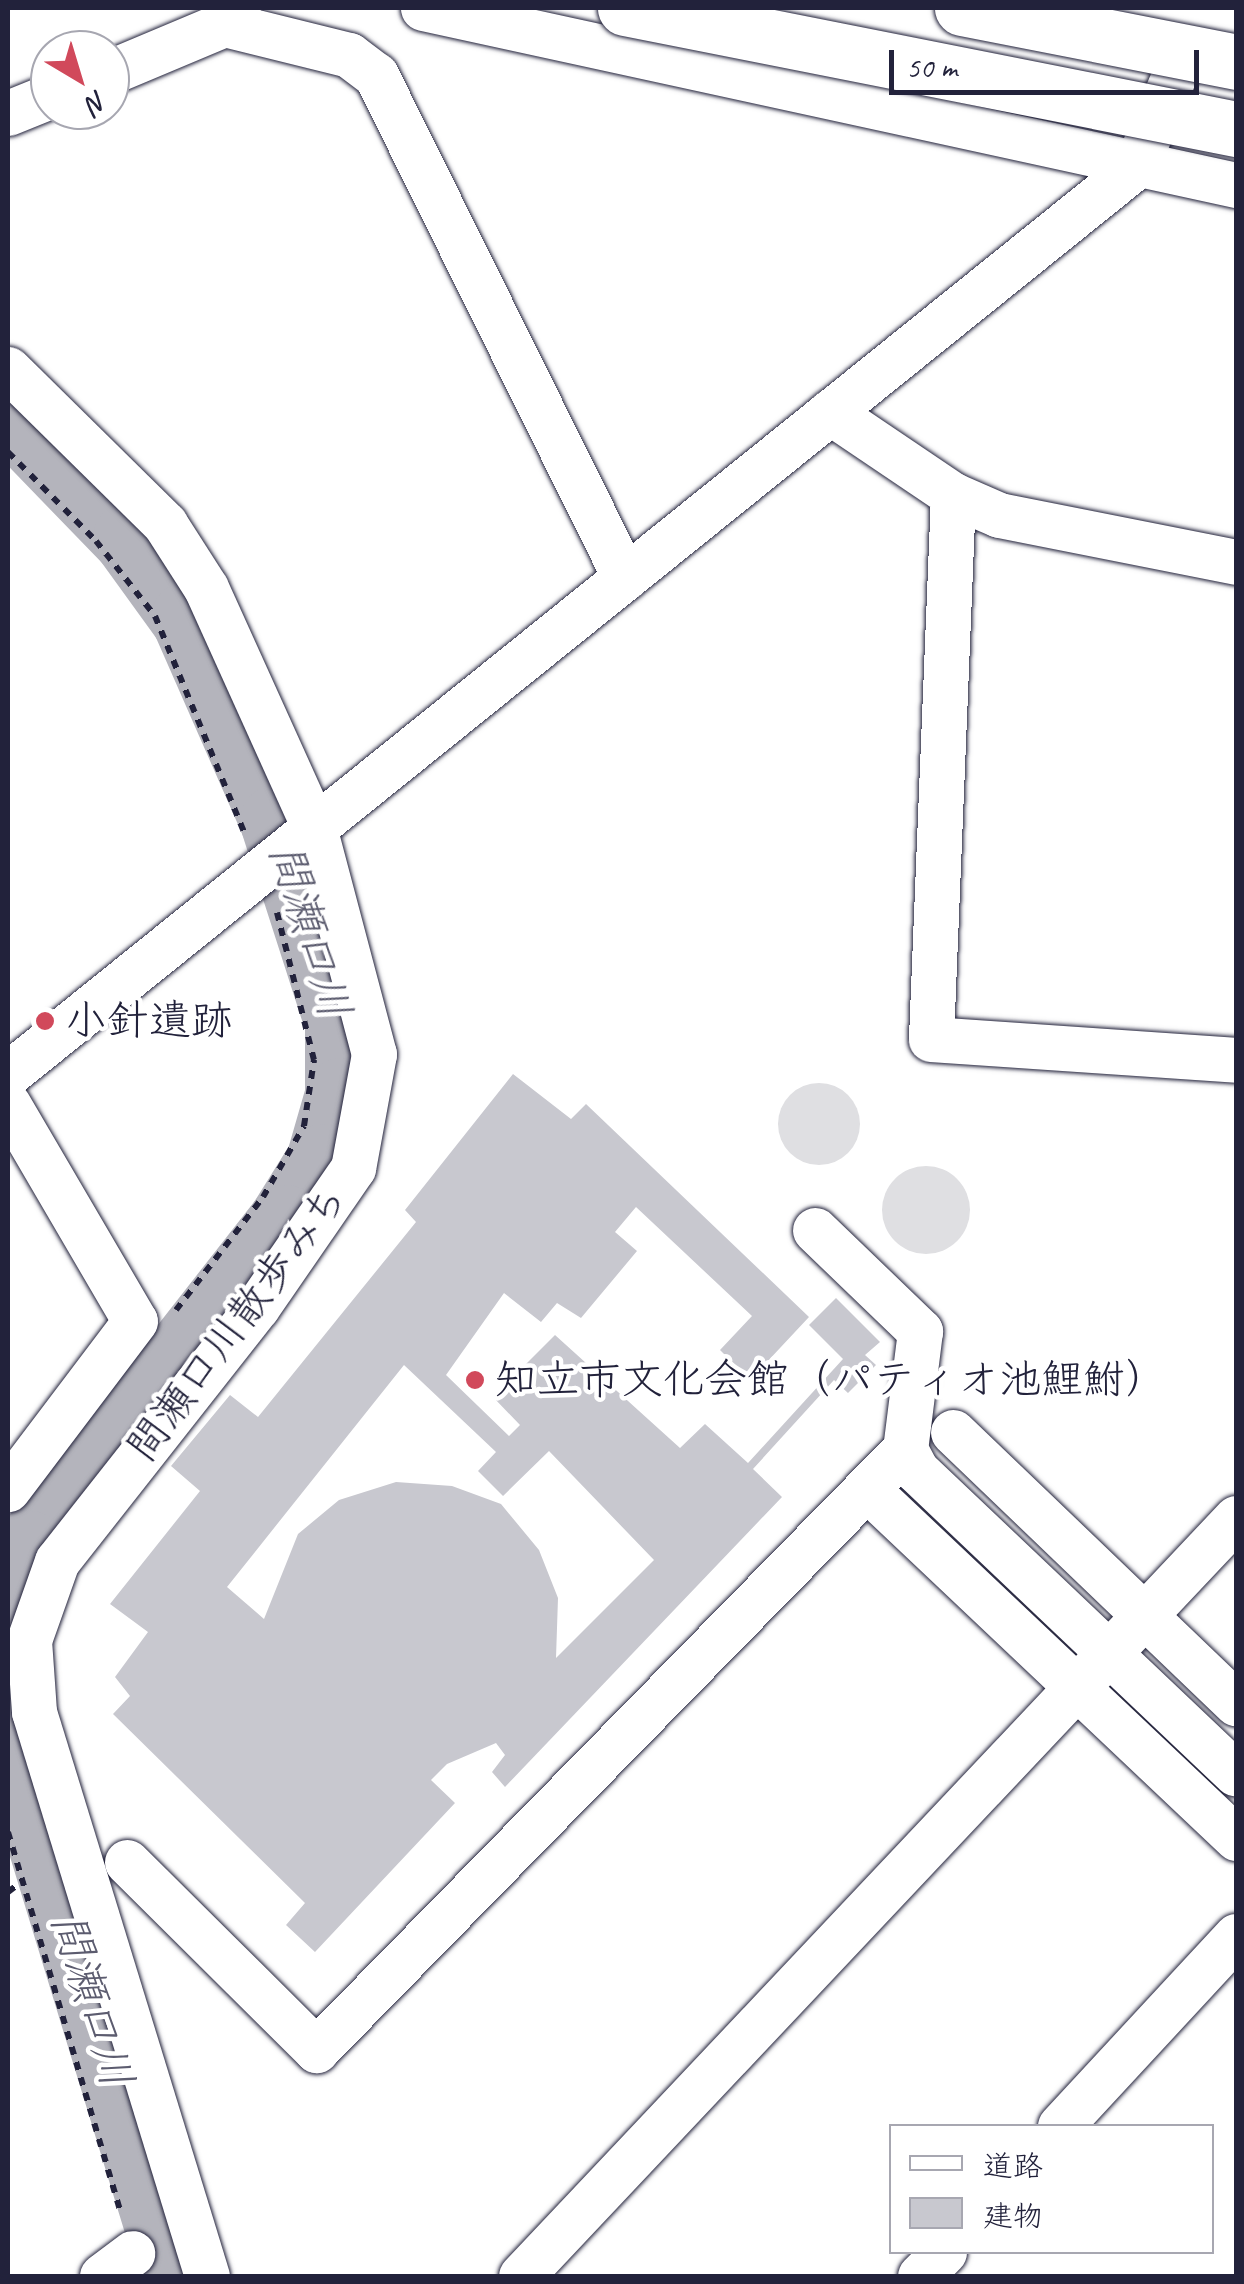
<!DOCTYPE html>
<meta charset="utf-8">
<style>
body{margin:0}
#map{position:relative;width:1244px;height:2284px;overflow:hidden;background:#fff;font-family:Caveat,"Klee One",sans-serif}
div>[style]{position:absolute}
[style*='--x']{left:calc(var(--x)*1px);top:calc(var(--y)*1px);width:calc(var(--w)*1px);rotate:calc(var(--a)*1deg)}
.green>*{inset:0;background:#dfdfe2}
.round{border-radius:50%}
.river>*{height:75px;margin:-37.5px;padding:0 37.5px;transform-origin:37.5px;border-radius:37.5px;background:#b4b4bc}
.building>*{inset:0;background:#c8c8cf}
.path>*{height:6px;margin-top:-3px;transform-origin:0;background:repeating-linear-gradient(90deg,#22223b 0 8px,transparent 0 16px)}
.roads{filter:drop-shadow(0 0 2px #22223b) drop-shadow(0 0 2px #22223b)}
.minor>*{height:45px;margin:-22.5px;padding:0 22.5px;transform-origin:22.5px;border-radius:22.5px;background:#fff}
.bridges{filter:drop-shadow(0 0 2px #22223b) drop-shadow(0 0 2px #22223b)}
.highway-bridge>*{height:55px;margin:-27.5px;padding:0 27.5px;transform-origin:27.5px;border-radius:27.5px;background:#fff}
.dots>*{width:28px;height:28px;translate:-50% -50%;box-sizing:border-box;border:5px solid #fff;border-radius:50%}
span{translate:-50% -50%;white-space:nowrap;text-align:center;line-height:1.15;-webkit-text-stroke:9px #fff;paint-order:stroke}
.poi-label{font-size:42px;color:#22223b}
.left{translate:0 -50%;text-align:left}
.street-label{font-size:42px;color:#22223b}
.water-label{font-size:45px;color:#5c5c6f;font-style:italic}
.frame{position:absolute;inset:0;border:10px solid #22223b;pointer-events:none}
.legend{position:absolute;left:889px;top:2124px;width:325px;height:130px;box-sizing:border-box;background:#fff;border:2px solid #a7a7b1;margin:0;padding:12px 18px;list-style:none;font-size:30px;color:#22223b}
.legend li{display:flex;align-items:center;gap:20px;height:50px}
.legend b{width:50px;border:2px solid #a7a7b1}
.north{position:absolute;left:30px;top:30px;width:100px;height:100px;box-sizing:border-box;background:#fff;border:2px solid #a7a7b1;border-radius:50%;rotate:142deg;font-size:28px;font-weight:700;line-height:40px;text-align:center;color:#22223b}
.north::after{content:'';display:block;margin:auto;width:35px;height:45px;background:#d1495b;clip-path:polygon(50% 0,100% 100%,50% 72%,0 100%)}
.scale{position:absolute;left:889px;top:50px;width:310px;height:45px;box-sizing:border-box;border:5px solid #22223b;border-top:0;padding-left:12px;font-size:30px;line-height:35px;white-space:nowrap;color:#22223b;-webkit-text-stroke:8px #fff;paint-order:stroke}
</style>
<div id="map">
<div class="green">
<i class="round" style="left:778px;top:1083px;width:82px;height:82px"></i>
<i class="round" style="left:882px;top:1166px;width:88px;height:88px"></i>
</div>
<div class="river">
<i style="--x:8;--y:412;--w:175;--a:45.9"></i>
<i style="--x:130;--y:538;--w:99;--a:54.1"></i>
<i style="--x:188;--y:618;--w:222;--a:66.3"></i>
<i style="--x:277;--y:821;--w:213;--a:72.2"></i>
<i style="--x:342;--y:1024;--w:71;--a:90"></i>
<i style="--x:342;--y:1095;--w:69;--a:106.1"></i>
<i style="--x:323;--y:1161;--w:72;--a:121.9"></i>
<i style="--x:285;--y:1222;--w:414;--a:128"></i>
<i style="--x:30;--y:1548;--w:69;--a:108.7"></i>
<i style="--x:8;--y:1723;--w:578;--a:73.01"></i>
</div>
<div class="building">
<i style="clip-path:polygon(evenodd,513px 1074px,571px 1119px,586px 1104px,809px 1317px,750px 1380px,720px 1350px,752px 1316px,636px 1207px,615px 1232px,637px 1251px,581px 1318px,557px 1303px,541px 1322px,504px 1293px,446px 1375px,509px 1436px,520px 1425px,493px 1397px,555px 1335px,680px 1448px,705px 1424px,748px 1463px,843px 1359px,809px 1325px,836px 1298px,880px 1342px,865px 1355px,876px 1365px,848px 1393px,834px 1380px,753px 1469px,782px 1497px,505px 1787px,492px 1772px,505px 1755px,496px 1743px,447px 1764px,431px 1780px,455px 1803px,315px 1952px,286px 1925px,305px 1903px,113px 1714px,130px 1696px,115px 1677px,148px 1632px,110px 1604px,200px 1491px,171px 1466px,230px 1395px,258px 1417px,416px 1222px,405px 1210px,513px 1074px,404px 1365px,496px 1452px,478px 1471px,503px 1496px,549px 1451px,654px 1560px,556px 1658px,558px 1598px,539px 1550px,501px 1504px,452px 1486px,396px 1482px,339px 1500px,298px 1534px,264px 1619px,227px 1587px,404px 1365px)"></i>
</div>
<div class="path">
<i style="--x:8;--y:452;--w:125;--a:45.3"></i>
<i style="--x:96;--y:541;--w:95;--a:51.8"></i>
<i style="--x:155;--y:616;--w:234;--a:67.6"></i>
<i style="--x:176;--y:1310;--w:143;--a:-52.4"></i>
<i style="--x:263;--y:1197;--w:82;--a:-60"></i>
<i style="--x:304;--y:1126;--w:67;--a:-81.4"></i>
<i style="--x:314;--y:1060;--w:152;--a:-104.1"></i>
<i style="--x:8;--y:1832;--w:397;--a:73.5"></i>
<i style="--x:8;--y:1892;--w:20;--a:-37"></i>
</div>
<div class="roads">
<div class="minor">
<i style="--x:423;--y:8;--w:832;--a:12.28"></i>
<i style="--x:1132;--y:8;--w:106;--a:11.4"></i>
<i style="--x:224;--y:24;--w:129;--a:13.9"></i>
<i style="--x:349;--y:55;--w:34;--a:37"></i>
<i style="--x:376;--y:75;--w:561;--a:63.66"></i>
<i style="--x:110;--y:72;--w:124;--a:-22.8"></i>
<i style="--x:224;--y:24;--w:21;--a:-49"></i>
<i style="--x:8;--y:113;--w:45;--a:-22"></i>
<i style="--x:8;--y:369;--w:221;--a:44.6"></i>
<i style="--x:165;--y:524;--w:76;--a:57.4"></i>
<i style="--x:206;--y:588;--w:262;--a:65.7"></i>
<i style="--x:314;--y:827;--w:235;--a:75.2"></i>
<i style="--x:374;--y:1054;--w:116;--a:100.4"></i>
<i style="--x:353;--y:1168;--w:169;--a:124.6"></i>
<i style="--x:257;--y:1307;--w:323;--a:128.2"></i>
<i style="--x:57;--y:1561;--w:84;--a:109.5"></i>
<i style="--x:29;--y:1640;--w:72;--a:86"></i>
<i style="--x:34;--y:1712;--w:590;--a:72.95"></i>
<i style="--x:830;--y:412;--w:148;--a:34"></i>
<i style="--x:953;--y:495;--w:544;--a:92.32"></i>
<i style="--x:931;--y:1039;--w:306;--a:3.9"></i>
<i style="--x:953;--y:495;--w:50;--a:23.5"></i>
<i style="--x:999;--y:515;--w:242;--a:11.2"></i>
<i style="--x:8;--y:1074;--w:1448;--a:-38.83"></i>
<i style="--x:1136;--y:166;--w:157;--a:-67.2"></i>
<i style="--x:8;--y:1104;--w:251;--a:59.7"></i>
<i style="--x:135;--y:1321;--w:211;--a:127.1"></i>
<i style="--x:815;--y:1230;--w:146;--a:43.9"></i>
<i style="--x:920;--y:1331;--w:119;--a:97.2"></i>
<i style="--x:905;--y:1449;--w:24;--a:62"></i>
<i style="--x:916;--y:1470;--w:441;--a:43.5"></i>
<i style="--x:953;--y:1432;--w:392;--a:43.8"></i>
<i style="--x:884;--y:1505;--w:485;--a:43.4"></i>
<i style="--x:127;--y:1862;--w:267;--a:44.8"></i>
<i style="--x:316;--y:2050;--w:841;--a:-45.58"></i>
<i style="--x:1060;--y:2126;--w:259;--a:-47.2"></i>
<i style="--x:102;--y:2276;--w:38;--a:-37"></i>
<i style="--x:521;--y:2276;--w:1042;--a:-46.67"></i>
<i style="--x:920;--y:2276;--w:34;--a:-45"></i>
</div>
</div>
<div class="bridges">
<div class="highway-bridge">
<i style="--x:625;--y:8;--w:623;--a:11.2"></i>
<i style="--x:962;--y:8;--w:279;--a:11.1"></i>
</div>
</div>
<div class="dots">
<i style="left:45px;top:1021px;background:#d1495b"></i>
<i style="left:475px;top:1380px;background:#d1495b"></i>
</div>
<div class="poi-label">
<span class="left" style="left:65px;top:1021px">小針遺跡</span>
<span class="left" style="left:495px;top:1380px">知立市文化会館（パティオ池鯉鮒）</span>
</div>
<div class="street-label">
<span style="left:237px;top:1323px;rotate:-53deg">間瀬口川散歩みち</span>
</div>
<div class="water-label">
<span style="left:310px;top:931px;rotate:73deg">間瀬口川</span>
<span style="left:92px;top:2000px;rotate:73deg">間瀬口川</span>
</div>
<div class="frame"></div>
<ul class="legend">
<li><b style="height:12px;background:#fff"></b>道路</li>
<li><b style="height:28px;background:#c8c8cf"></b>建物</li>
</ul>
<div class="north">N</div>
<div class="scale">50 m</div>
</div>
